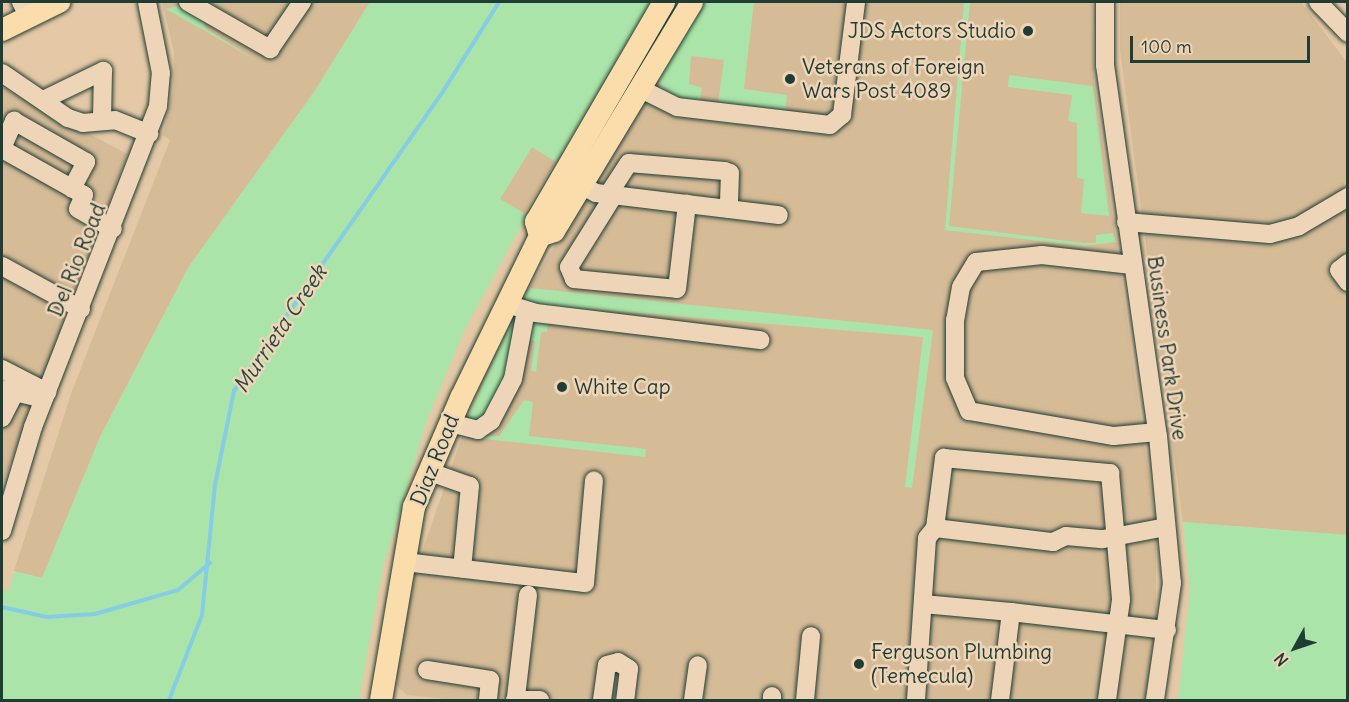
<!DOCTYPE html>
<style>
body{margin:0}
#map{position:relative;width:1349px;height:702px;overflow:hidden;background:#e5c9a6;font-family:Delius,sans-serif}
div>[style]{position:absolute}
[style*='--x']{left:calc(var(--x)*1px);top:calc(var(--y)*1px);width:calc(var(--w)*1px);rotate:calc(var(--a)*1deg)}
.built>*{inset:0;background:#d6bb97;transform-origin:0 0}
.green>*{inset:0;background:#abe4a8}
.stream>*{height:4px;margin:-2px;padding:0 2px;transform-origin:2px;border-radius:2px;background:#84cde5}
.roads{filter:drop-shadow(0 0 2px #1f3d34) drop-shadow(0 0 2px #1f3d34)}
.minor>*{height:18px;margin:-9px;padding:0 9px;transform-origin:9px;border-radius:9px;background:#efd5b7}
.major>*{height:22px;margin:-11px;padding:0 11px;transform-origin:11px;border-radius:11px;background:#fbddab}
.dots>*{width:16px;height:16px;translate:-50% -50%;box-sizing:border-box;border:3px solid #efd5b7;border-radius:50%}
span{translate:-50% -50%;white-space:nowrap;text-align:center;line-height:1.15;-webkit-text-stroke:5px #efd5b7;paint-order:stroke}
.poi-label{font-size:21px;color:#1f3d34}
.right{translate:-100% -50%;text-align:right}
.left{translate:0 -50%;text-align:left}
.street-label{font-size:21px;color:#1f3d34}
.water-label{font-size:22px;color:#294b46;font-style:italic}
.frame{position:absolute;inset:0;border:3px solid #1f3d34;pointer-events:none}
.north{position:absolute;left:1265px;top:618px;width:60px;height:60px;-webkit-text-stroke:4px #efd5b7;paint-order:stroke;rotate:230deg;font-size:16px;font-weight:700;line-height:24px;text-align:center;color:#1f3d34}
.north::after{content:'';display:block;margin:auto;width:21px;height:27px;background:#1f3d34;clip-path:polygon(50% 0,100% 100%,50% 72%,0 100%)}
.scale{position:absolute;left:1130px;top:36px;width:180px;height:27px;box-sizing:border-box;border:3px solid #1f3d34;border-top:0;padding-left:8px;font-size:18px;line-height:21px;white-space:nowrap;color:#1f3d34;-webkit-text-stroke:4px #efd5b7;paint-order:stroke}
</style>
<div id="map">
<div class="built">
<i style="clip-path:polygon(162px 2px,370px 2px,314px 92px,188px 268px,100px 437px,42px 578px,14px 571px,72px 391px,170px 140px,163px 135px,173px 90px,174px 52px)"></i>
<i style="clip-path:polygon(702px 2px,1092px 2px,1094px 81px,1156px 528px,1156px 619px,1146px 700px,456px 700px,407px 695px,398px 687px,396px 666px,415px 572px,480px 385px,522px 300px)"></i>
<i style="clip-path:polygon(1120px 2px,1301px 2px,1347px 62px,1347px 535px,1183px 522px,1120px 50px)"></i>
<i style="clip-path:polygon(2px 87px,127px 154px,2px 485px)"></i>
<i style="left:532px;top:147px;width:28px;height:61px;rotate:32deg"></i>
</div>
<div class="green">
<i style="clip-path:polygon(370px 2px,651px 2px,556px 162px,532px 147px,500px 199px,527px 215px,465px 329px,427px 420px,383px 567px,359px 700px,2px 700px,2px 589px,9px 591px,14px 571px,42px 578px,100px 437px,188px 268px,314px 92px)"></i>
<i style="clip-path:polygon(702px 2px,754px 2px,744px 89px,787px 95px,785px 113px,718px 103px,724px 60px,691px 56px,689px 84px,702px 88px,700px 101px,675px 98px,661px 89px,658px 73px)"></i>
<i style="clip-path:polygon(964px 2px,970px 2px,949px 226px,1084px 243px,1096px 243px,1096px 235px,1113px 233px,1116px 242px,1084px 246px,945px 230px)"></i>
<i style="clip-path:polygon(184px 4px,204px 20px,205px 28px,256px 60px,166px 9px)"></i>
<i style="clip-path:polygon(1009px 75px,1093px 86px,1109px 216px,1081px 213px,1084px 179px,1077px 178px,1077px 123px,1068px 121px,1072px 95px,1008px 87px)"></i>
<i style="clip-path:polygon(530px 288px,933px 330px,912px 488px,905px 487px,923px 337px,534px 304px,522px 300px)"></i>
<i style="clip-path:polygon(514px 317px,509px 370px,483px 421px,466px 421px)"></i>
<i style="clip-path:polygon(533px 321px,548px 322px,547px 332px,541px 332px,536px 372px,531px 371px,535px 341px,528px 340px)"></i>
<i style="clip-path:polygon(524px 400px,533px 402px,529px 436px,646px 449px,645px 457px,460px 436px,499px 436px)"></i>
<i style="clip-path:polygon(1183px 522px,1347px 535px,1347px 700px,1178px 700px,1190px 589px)"></i>
</div>
<div class="stream">
<i style="--x:2;--y:607;--w:46;--a:12.5"></i>
<i style="--x:47;--y:617;--w:48;--a:-3.6"></i>
<i style="--x:95;--y:614;--w:86;--a:-16.1"></i>
<i style="--x:178;--y:590;--w:42;--a:-40.2"></i>
<i style="--x:169;--y:700;--w:91;--a:-68.8"></i>
<i style="--x:202;--y:615;--w:131;--a:-84.3"></i>
<i style="--x:215;--y:485;--w:96;--a:-78.6"></i>
<i style="--x:234;--y:391;--w:363;--a:-55.1"></i>
<i style="--x:442;--y:93;--w:107;--a:-57.9"></i>
</div>
<div class="roads">
<div class="minor">
<i style="--x:21;--y:2;--w:16;--a:63"></i>
<i style="--x:188;--y:2;--w:95;--a:29.8"></i>
<i style="--x:270;--y:49;--w:57;--a:-55.8"></i>
<i style="--x:1105;--y:2;--w:63;--a:90"></i>
<i style="--x:1105;--y:65;--w:375;--a:81.9"></i>
<i style="--x:1158;--y:436;--w:148;--a:84.6"></i>
<i style="--x:1172;--y:583;--w:118;--a:98.3"></i>
<i style="--x:1318;--y:2;--w:43;--a:45.9"></i>
<i style="--x:2;--y:73;--w:80;--a:34.3"></i>
<i style="--x:68;--y:118;--w:16;--a:18"></i>
<i style="--x:83;--y:123;--w:32;--a:-5"></i>
<i style="--x:115;--y:120;--w:37;--a:22"></i>
<i style="--x:639;--y:88;--w:42;--a:26.6"></i>
<i style="--x:677;--y:107;--w:154;--a:6.7"></i>
<i style="--x:830;--y:125;--w:16;--a:-40"></i>
<i style="--x:842;--y:115;--w:114;--a:-82.9"></i>
<i style="--x:43;--y:100;--w:67;--a:-25.8"></i>
<i style="--x:103;--y:71;--w:49;--a:91.2"></i>
<i style="--x:2;--y:148;--w:30;--a:-66"></i>
<i style="--x:14;--y:121;--w:83;--a:29.7"></i>
<i style="--x:86;--y:162;--w:30;--a:118"></i>
<i style="--x:2;--y:149;--w:94;--a:29.3"></i>
<i style="--x:84;--y:195;--w:15;--a:113"></i>
<i style="--x:78;--y:209;--w:40;--a:29.7"></i>
<i style="--x:581;--y:185;--w:17;--a:28"></i>
<i style="--x:596;--y:193;--w:184;--a:6.9"></i>
<i style="--x:608;--y:195;--w:38;--a:-57"></i>
<i style="--x:629;--y:163;--w:96;--a:4.8"></i>
<i style="--x:725;--y:171;--w:5;--a:22"></i>
<i style="--x:730;--y:173;--w:36;--a:92"></i>
<i style="--x:614;--y:195;--w:85;--a:122"></i>
<i style="--x:569;--y:267;--w:13;--a:67"></i>
<i style="--x:574;--y:279;--w:103;--a:5.5"></i>
<i style="--x:677;--y:289;--w:86;--a:-83.3"></i>
<i style="--x:1126;--y:222;--w:144;--a:4.8"></i>
<i style="--x:1270;--y:234;--w:30;--a:-15"></i>
<i style="--x:1299;--y:226;--w:57;--a:-30.6"></i>
<i style="--x:1348;--y:263;--w:11;--a:142"></i>
<i style="--x:1339;--y:270;--w:15;--a:53"></i>
<i style="--x:1132;--y:265;--w:91;--a:-173.7"></i>
<i style="--x:1042;--y:255;--w:66;--a:173.9"></i>
<i style="--x:976;--y:262;--w:29;--a:121"></i>
<i style="--x:961;--y:287;--w:34;--a:100"></i>
<i style="--x:955;--y:320;--w:58;--a:90"></i>
<i style="--x:955;--y:378;--w:36;--a:67"></i>
<i style="--x:969;--y:411;--w:147;--a:9.8"></i>
<i style="--x:1114;--y:436;--w:43;--a:-5.3"></i>
<i style="--x:2;--y:266;--w:90;--a:28.6"></i>
<i style="--x:507;--y:304;--w:30;--a:17"></i>
<i style="--x:536;--y:313;--w:226;--a:6.9"></i>
<i style="--x:2;--y:369;--w:51;--a:27.1"></i>
<i style="--x:2;--y:389;--w:43;--a:13.4"></i>
<i style="--x:2;--y:418;--w:27;--a:-63"></i>
<i style="--x:450;--y:423;--w:29;--a:14"></i>
<i style="--x:478;--y:430;--w:16;--a:-35"></i>
<i style="--x:491;--y:421;--w:47;--a:-62.4"></i>
<i style="--x:513;--y:379;--w:69;--a:-79.2"></i>
<i style="--x:430;--y:472;--w:42;--a:19.3"></i>
<i style="--x:470;--y:486;--w:83;--a:95.5"></i>
<i style="--x:935;--y:528;--w:119;--a:6.8"></i>
<i style="--x:1053;--y:542;--w:14;--a:-25"></i>
<i style="--x:1066;--y:536;--w:37;--a:5"></i>
<i style="--x:1103;--y:539;--w:64;--a:-10.8"></i>
<i style="--x:2;--y:531;--w:109;--a:-73.4"></i>
<i style="--x:33;--y:427;--w:344;--a:-68.7"></i>
<i style="--x:158;--y:106;--w:33;--a:-85"></i>
<i style="--x:161;--y:73;--w:72;--a:-101.2"></i>
<i style="--x:405;--y:562;--w:181;--a:6.7"></i>
<i style="--x:585;--y:583;--w:103;--a:-85"></i>
<i style="--x:923;--y:604;--w:88;--a:5.2"></i>
<i style="--x:1011;--y:612;--w:89;--a:97.1"></i>
<i style="--x:1011;--y:612;--w:157;--a:6.6"></i>
<i style="--x:427;--y:670;--w:64;--a:9"></i>
<i style="--x:490;--y:680;--w:20;--a:96"></i>
<i style="--x:516;--y:697;--w:103;--a:-83.3"></i>
<i style="--x:515;--y:700;--w:25;--a:0"></i>
<i style="--x:602;--y:700;--w:35;--a:-82"></i>
<i style="--x:607;--y:665;--w:11;--a:-15"></i>
<i style="--x:618;--y:662;--w:13;--a:32"></i>
<i style="--x:629;--y:669;--w:31;--a:97"></i>
<i style="--x:693;--y:700;--w:35;--a:-82"></i>
<i style="--x:772;--y:700;--w:4;--a:-90"></i>
<i style="--x:805;--y:700;--w:64;--a:-84.6"></i>
<i style="--x:916;--y:700;--w:162;--a:-86.1"></i>
<i style="--x:927;--y:538;--w:13;--a:-51"></i>
<i style="--x:935;--y:528;--w:71;--a:-82.7"></i>
<i style="--x:944;--y:458;--w:167;--a:5.2"></i>
<i style="--x:1110;--y:473;--w:127;--a:85"></i>
<i style="--x:1121;--y:600;--w:101;--a:98"></i>
</div>
<div class="major">
<i style="--x:2;--y:30;--w:64;--a:-26.2"></i>
<i style="--x:540;--y:236;--w:15;--a:-106"></i>
<i style="--x:536;--y:222;--w:255;--a:-59.8"></i>
<i style="--x:381;--y:700;--w:196;--a:-80.3"></i>
<i style="--x:414;--y:507;--w:119;--a:-66.7"></i>
<i style="--x:461;--y:398;--w:180;--a:-64"></i>
<i style="--x:540;--y:236;--w:15;--a:-20"></i>
<i style="--x:554;--y:231;--w:267;--a:-58.9"></i>
</div>
</div>
<div class="dots">
<i style="left:1028px;top:31px;background:#1f3d34"></i>
<i style="left:790px;top:79px;background:#1f3d34"></i>
<i style="left:562px;top:387px;background:#1f3d34"></i>
<i style="left:859px;top:664px;background:#1f3d34"></i>
</div>
<div class="poi-label">
<span class="right" style="left:1016px;top:31px">JDS Actors Studio</span>
<span class="left" style="left:802px;top:79px">Veterans of Foreign<br>Wars Post 4089</span>
<span class="left" style="left:574px;top:387px">White Cap</span>
<span class="left" style="left:871px;top:664px">Ferguson Plumbing<br>(Temecula)</span>
</div>
<div class="street-label">
<span style="left:77px;top:260px;rotate:-68deg">Del Rio Road</span>
<span style="left:1167px;top:348px;rotate:82deg">Business Park Drive</span>
<span style="left:435px;top:460px;rotate:-68deg">Diaz Road</span>
</div>
<div class="water-label">
<span style="left:280px;top:329px;rotate:-56deg">Murrieta Creek</span>
</div>
<div class="frame"></div>
<div class="north">N</div>
<div class="scale">100 m</div>
</div>
